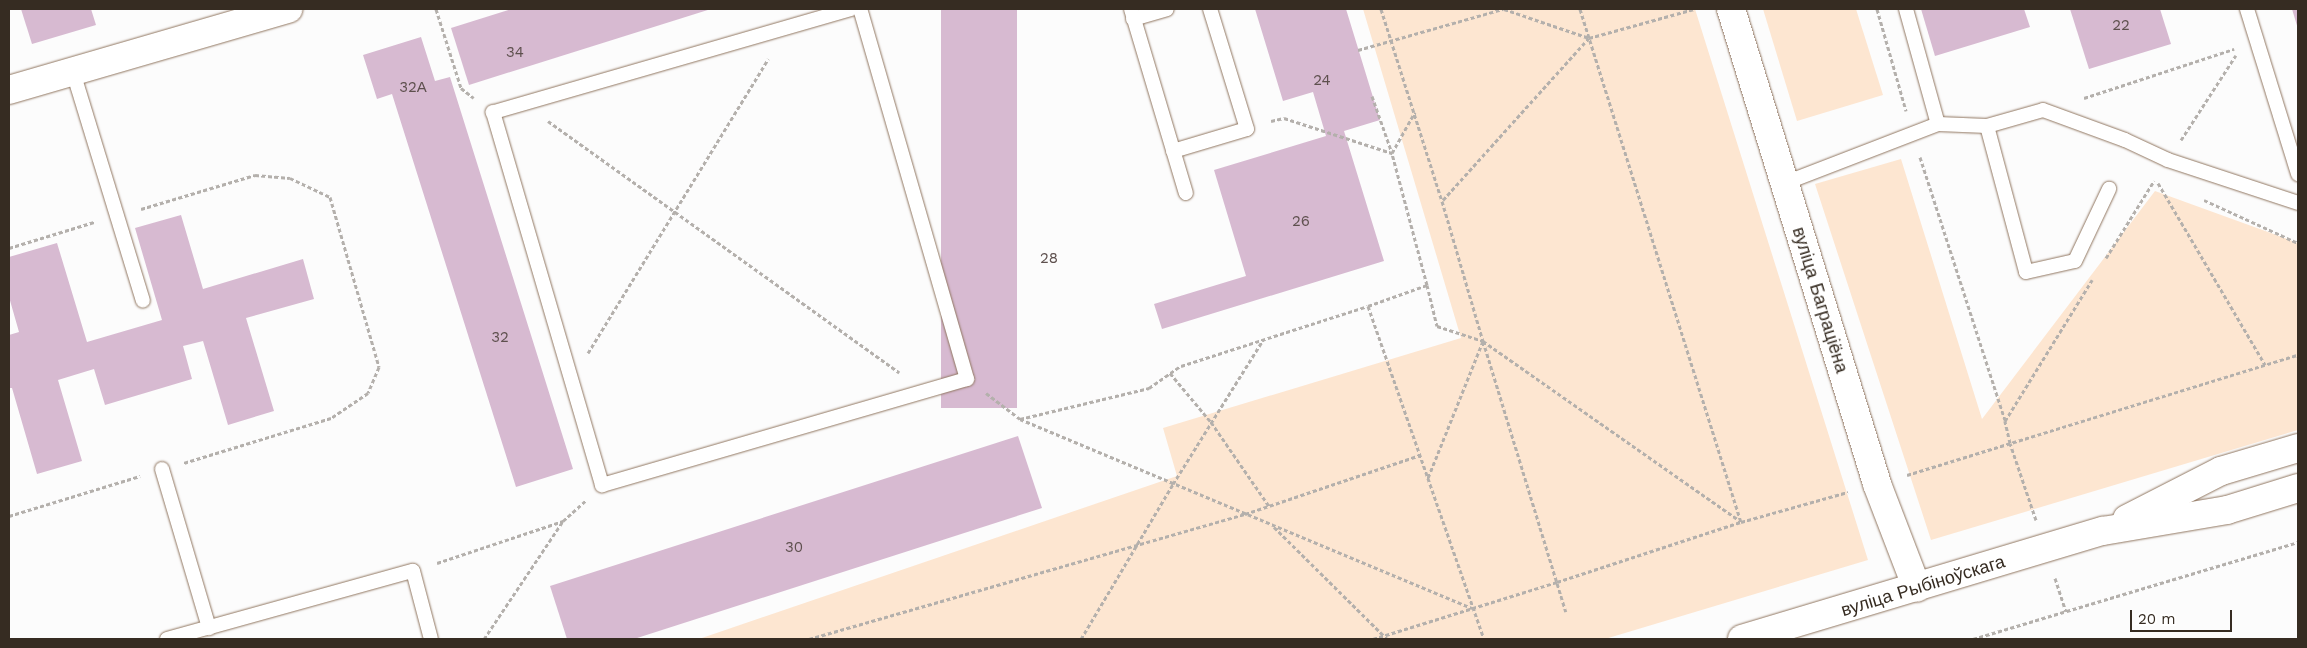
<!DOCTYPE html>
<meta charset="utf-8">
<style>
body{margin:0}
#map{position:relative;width:2307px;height:648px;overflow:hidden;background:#fcfcfc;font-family:"Work Sans",sans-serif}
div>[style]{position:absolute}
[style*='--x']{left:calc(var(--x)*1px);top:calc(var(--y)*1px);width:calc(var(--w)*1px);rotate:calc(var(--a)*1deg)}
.green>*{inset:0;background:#fde6d1}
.building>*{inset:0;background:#d7bad1;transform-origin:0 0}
.path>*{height:3px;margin-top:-1.5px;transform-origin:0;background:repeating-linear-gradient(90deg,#b4b0ac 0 4px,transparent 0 6.5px)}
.roads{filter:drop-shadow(0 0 1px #907660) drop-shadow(0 0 1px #907660)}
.lane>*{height:14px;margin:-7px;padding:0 7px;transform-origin:7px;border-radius:7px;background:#fff}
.street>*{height:28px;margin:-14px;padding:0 14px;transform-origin:14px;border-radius:14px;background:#fff}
.secondary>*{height:28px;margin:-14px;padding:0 14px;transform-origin:14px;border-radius:14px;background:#fff}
span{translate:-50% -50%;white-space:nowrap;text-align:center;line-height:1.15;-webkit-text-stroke:4.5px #fff;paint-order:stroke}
.number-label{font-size:15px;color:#5e504e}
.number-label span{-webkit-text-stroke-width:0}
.street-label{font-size:18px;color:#362c22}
.frame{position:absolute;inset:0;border:10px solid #362c22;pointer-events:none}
.scale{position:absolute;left:2130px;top:610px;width:102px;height:22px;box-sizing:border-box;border:2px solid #362c22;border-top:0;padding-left:6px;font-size:15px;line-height:18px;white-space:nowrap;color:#362c22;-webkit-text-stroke:4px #fff;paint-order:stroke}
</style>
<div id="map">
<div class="green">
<i style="clip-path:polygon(1363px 9px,1695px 9px,1868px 560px,1605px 639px,699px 639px,1177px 476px,1163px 428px,1461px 338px)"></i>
<i style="clip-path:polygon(1763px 9px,1856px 9px,1883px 95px,1797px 121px)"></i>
<i style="clip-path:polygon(1901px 159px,1982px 419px,2155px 191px,2298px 243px,2298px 430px,1931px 540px,1815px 184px)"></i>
</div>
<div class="building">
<i style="clip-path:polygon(21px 9px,91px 9px,96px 25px,32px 44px)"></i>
<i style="clip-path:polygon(512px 9px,711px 9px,469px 85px,451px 28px)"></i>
<i style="left:941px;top:9px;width:76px;height:399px"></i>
<i style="clip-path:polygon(1255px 9px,1346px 9px,1380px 120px,1344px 131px,1384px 261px,1162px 329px,1154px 304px,1246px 276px,1214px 170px,1326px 136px,1313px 92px,1283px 101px)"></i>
<i style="clip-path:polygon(1921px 9px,2024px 9px,2030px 27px,1935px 56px)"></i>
<i style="clip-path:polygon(2070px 9px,2160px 9px,2171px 44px,2089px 69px)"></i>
<i style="clip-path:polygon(2292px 9px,2298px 9px,2298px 29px)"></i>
<i style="clip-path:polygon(421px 37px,435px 81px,450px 77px,573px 469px,516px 487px,392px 94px,377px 99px,363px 55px)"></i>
<i style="clip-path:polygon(181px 215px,203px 289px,303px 259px,314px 299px,246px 318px,274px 411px,228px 425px,203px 341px,183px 346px,192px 379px,105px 405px,94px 369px,58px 380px,82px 461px,37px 474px,12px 388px,9px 388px,9px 335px,19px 332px,9px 297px,9px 257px,57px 243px,87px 342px,162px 320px,135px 228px)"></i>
<i style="clip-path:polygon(1018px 436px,1042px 508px,634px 639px,567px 639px,550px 586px)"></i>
</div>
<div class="path">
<i style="--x:436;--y:9;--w:83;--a:72.4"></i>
<i style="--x:461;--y:88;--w:16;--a:38"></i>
<i style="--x:1381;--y:9;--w:201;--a:72.4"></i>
<i style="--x:1442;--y:201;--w:146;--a:73.7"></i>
<i style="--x:1483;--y:341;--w:148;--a:111.9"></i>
<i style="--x:1504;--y:9;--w:90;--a:18.8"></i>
<i style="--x:1589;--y:38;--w:109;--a:-15.4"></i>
<i style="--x:1580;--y:9;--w:538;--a:72.58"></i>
<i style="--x:1877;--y:9;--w:106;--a:74.1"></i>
<i style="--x:1358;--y:50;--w:151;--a:-15.8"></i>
<i style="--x:1372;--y:96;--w:60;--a:70.7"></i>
<i style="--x:2084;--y:98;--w:158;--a:-18.1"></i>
<i style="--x:548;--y:121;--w:432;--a:35.6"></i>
<i style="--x:1271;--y:121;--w:13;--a:-13"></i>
<i style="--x:1284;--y:118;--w:114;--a:18"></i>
<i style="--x:2181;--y:140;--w:101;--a:-57.1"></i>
<i style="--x:1920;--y:157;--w:276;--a:72.1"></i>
<i style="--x:2158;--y:183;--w:211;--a:59.5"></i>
<i style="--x:1443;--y:200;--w:218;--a:-48"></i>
<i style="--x:2204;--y:200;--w:103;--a:24.6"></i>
<i style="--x:141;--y:209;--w:119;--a:-16.6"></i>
<i style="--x:255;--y:175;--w:35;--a:5"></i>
<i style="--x:290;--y:178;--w:44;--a:25.4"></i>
<i style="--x:330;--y:197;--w:177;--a:73.9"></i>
<i style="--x:379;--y:367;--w:28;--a:113"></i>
<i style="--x:368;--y:393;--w:45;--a:146"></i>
<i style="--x:331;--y:418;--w:154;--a:163"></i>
<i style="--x:9;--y:248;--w:89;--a:-17"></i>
<i style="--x:2106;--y:258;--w:91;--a:-58.1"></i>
<i style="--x:1427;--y:285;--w:42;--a:76.3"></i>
<i style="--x:1437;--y:326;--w:48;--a:18.1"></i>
<i style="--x:1483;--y:341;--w:314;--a:35"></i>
<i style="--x:1368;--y:306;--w:353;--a:70.8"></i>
<i style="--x:1483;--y:341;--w:283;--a:73"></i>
<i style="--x:588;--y:353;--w:345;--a:-58.5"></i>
<i style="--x:1170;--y:373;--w:64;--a:50.1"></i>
<i style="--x:1211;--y:422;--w:102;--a:55.4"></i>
<i style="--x:986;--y:393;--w:43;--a:37.4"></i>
<i style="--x:1020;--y:419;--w:490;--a:22.7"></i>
<i style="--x:1020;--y:419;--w:133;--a:-13.5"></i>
<i style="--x:1149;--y:388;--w:39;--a:-35"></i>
<i style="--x:1181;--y:366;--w:196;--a:-17.8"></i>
<i style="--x:1368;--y:306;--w:63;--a:-19.6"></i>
<i style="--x:1427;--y:285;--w:137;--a:-104.9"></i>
<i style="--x:1392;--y:153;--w:47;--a:-60.7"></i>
<i style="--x:1907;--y:475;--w:409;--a:-17.1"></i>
<i style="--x:9;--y:516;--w:137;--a:-17"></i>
<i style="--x:2036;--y:520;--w:81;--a:-108.7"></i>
<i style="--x:2010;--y:443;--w:23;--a:-103"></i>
<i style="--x:2005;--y:421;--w:166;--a:-58.3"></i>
<i style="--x:1274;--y:527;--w:159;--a:44.7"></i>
<i style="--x:437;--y:563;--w:133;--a:-18.4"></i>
<i style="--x:563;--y:521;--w:31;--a:-42"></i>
<i style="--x:2055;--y:578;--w:35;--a:72"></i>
<i style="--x:484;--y:639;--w:142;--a:-56.2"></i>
<i style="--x:809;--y:639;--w:454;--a:-16"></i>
<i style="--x:1245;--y:514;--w:185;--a:-18.6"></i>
<i style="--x:1081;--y:639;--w:180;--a:-59.3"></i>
<i style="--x:1173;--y:484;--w:170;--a:-58"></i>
<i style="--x:1373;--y:639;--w:193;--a:-17.2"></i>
<i style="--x:1557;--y:582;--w:194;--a:-18.1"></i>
<i style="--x:1741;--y:522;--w:111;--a:-15.7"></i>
<i style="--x:1973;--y:639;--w:339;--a:-16.6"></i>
</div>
<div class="roads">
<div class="lane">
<i style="--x:851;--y:9;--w:373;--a:163.9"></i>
<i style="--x:493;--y:112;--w:389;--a:73.7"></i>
<i style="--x:602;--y:485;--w:380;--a:-16.2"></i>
<i style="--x:967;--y:379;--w:385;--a:-106.1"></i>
<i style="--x:1131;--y:9;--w:192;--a:73.4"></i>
<i style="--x:1906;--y:9;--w:119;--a:74.5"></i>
<i style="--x:2247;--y:9;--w:173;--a:72.8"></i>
<i style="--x:1133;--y:19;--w:35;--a:-16"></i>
<i style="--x:73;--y:72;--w:239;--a:73"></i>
<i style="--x:1987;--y:126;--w:151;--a:75"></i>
<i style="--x:2026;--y:272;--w:50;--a:-12.7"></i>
<i style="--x:2075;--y:261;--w:80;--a:-64.7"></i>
<i style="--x:1173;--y:151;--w:77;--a:-16.6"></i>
<i style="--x:1247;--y:129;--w:126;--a:-107.1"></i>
<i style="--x:1785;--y:183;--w:164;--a:-21.1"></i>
<i style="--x:1938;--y:124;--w:49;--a:2.3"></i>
<i style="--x:1987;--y:126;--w:58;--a:-15.9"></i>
<i style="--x:2043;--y:110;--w:87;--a:20.1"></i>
<i style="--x:2125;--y:140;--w:47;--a:24.9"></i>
<i style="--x:2168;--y:160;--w:137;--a:18.3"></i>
<i style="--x:162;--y:469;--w:166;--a:73.5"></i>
<i style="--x:167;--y:639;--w:255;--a:-15.5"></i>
<i style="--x:413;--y:571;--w:70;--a:75.2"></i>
</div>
<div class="street">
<i style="--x:9;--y:90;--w:291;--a:-16.2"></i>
</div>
<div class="secondary">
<i style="--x:1731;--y:9;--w:497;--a:72.9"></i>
<i style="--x:1877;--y:484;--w:111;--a:69"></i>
<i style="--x:2127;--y:519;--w:106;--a:-27.1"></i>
<i style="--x:2221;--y:471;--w:80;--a:-16.6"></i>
<i style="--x:1742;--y:639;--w:377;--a:-16.7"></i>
<i style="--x:2103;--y:531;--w:126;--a:-9.6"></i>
<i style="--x:2227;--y:510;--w:74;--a:-17.2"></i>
</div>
</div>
<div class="number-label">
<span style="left:2121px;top:26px">22</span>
<span style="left:515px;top:53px">34</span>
<span style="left:1322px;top:81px">24</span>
<span style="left:413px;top:88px">32А</span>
<span style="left:1301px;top:222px">26</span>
<span style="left:1049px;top:259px">28</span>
<span style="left:500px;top:338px">32</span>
<span style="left:794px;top:548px">30</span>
</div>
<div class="street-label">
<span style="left:1820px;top:300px;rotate:73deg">вуліца Баграціёна</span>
<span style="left:1923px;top:586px;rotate:-17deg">вуліца Рыбіноўскага</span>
</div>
<div class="frame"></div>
<div class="scale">20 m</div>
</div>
